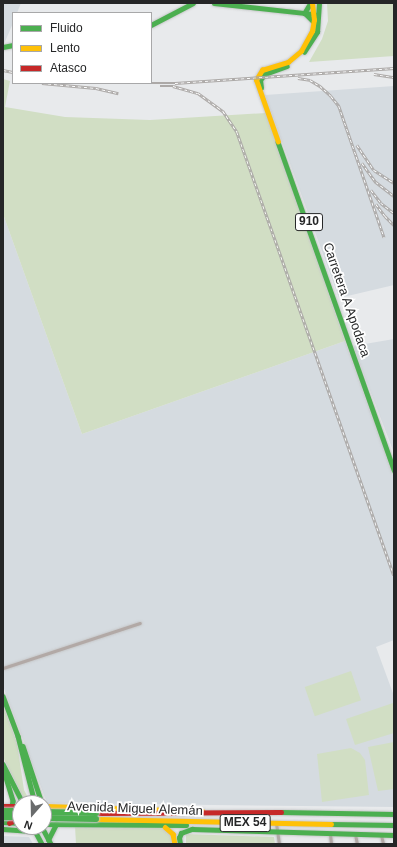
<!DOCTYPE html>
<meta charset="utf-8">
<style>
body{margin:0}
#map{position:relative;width:397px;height:847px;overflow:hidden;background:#e8eaec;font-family:Helvetica,sans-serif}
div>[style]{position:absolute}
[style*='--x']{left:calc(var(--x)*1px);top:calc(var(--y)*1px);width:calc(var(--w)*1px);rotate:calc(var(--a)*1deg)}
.built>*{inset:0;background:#d5dbe0}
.green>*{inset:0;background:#d1dec4;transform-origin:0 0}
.roads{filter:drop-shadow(0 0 1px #c6c7c8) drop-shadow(0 0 1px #c6c7c8)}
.street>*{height:3px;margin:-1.5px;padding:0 1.5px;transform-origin:1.5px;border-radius:1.5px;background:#b2a9a6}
.fast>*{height:4.5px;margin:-2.25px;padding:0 2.25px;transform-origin:2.25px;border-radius:2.25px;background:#4caf50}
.slow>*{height:4.5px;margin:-2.25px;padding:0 2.25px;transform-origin:2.25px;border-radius:2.25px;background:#ffc107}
.jam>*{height:4.5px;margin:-2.25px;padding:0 2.25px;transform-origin:2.25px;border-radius:2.25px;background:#c62828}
.rail>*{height:2.5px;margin-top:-1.25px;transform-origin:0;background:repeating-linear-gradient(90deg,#fff 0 3px,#aca9a7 0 6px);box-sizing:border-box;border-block:1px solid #aca9a7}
.bridges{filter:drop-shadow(0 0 1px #c6c7c8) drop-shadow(0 0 1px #c6c7c8)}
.fast-bridge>*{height:5.5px;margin:-2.75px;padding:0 2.75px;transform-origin:2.75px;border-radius:2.75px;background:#4caf50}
span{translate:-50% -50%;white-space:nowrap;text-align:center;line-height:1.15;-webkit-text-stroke:3.5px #fff;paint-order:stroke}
.shield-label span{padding:1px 3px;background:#fff;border:1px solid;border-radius:3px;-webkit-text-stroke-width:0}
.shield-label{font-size:12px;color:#252627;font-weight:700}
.street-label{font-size:13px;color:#252627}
.frame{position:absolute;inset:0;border:4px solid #252627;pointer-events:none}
.legend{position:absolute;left:12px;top:12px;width:140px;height:72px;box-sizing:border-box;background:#fff;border:1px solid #a8a8a9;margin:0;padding:5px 7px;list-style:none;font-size:12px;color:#252627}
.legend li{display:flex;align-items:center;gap:8px;height:20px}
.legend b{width:20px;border:1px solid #a8a8a9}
.north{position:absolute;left:12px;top:795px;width:40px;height:40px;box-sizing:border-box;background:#fff;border:1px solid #a8a8a9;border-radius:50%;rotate:200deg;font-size:11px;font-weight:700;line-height:16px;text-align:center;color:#252627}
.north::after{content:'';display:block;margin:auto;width:14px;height:18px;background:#696b6c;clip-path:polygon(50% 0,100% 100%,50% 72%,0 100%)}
</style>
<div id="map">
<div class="built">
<i style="clip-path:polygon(3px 3px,21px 3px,17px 13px,13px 13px,13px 23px,4px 44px)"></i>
<i style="clip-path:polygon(394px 86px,394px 285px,339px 298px,265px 95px)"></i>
<i style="clip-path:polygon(3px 214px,82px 434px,345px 341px,394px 478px,394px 640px,376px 647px,394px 696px,394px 807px,47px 803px,3px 686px)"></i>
<i style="clip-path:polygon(394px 339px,394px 453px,353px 346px)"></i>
<i style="clip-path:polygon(3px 836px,29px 837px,33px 844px,3px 844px)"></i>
</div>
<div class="green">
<i style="clip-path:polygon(327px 3px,394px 3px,394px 56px,309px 62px,322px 39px,328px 21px)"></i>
<i style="clip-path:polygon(3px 79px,10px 81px,5px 107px,65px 117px,150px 120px,266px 113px,345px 341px,82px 434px,3px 214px)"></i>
<i style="left:351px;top:671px;width:31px;height:49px;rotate:71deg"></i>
<i style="clip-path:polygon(393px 703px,394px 733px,355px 745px,346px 719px)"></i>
<i style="clip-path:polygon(3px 705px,17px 743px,24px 790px,31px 803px,26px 803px,3px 757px)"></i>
<i style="clip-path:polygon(394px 742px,394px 789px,378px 791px,368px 747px)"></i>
<i style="clip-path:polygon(351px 748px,360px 753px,365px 760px,369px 795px,322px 802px,317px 754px)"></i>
<i style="clip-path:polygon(75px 826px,161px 828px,167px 830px,171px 836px,172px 844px,76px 844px)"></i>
<i style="clip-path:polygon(186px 834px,274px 837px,275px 844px,186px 844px)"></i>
</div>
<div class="roads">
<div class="street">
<i style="--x:3;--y:668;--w:144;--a:-18.2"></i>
<i style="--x:276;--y:823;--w:21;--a:82"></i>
<i style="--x:330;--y:834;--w:10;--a:84"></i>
<i style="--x:355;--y:834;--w:10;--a:79"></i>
<i style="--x:381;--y:835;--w:9;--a:77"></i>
</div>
<div class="fast">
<i style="--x:214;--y:3;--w:101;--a:6.3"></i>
<i style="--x:311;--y:3;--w:12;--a:121"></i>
<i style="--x:305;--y:13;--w:13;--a:45"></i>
<i style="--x:151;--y:25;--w:47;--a:-27.6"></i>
<i style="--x:3;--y:47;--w:10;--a:-11"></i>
<i style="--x:304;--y:52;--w:24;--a:-57"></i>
<i style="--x:317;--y:32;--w:29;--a:-86"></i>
<i style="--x:261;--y:88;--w:8;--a:-97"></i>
<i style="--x:260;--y:80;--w:8;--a:-50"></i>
<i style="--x:265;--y:74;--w:23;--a:-20"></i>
<i style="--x:278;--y:142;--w:348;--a:70.5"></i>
<i style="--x:3;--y:696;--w:43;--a:69.4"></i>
<i style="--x:18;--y:736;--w:69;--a:75.8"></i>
<i style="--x:23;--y:746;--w:60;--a:71.6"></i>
<i style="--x:3;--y:764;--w:44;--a:62.9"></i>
<i style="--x:4;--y:771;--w:31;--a:73"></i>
<i style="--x:13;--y:801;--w:5;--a:101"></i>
<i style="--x:281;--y:812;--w:113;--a:1"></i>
<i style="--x:3;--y:822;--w:17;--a:3"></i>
<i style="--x:44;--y:824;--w:142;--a:0.4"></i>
<i style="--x:331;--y:824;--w:63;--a:0.9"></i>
<i style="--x:33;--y:827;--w:19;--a:62"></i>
<i style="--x:42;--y:827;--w:19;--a:62"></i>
<i style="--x:3;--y:829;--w:31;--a:4"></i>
<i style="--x:48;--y:840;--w:18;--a:-63"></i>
<i style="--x:180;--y:844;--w:6;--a:-99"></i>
<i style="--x:179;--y:838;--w:5;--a:-68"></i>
<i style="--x:181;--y:833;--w:12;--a:-20"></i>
<i style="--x:192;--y:829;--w:202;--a:1.7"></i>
</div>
<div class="slow">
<i style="--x:278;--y:142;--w:66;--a:-109.5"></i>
<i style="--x:256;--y:80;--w:12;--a:-59"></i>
<i style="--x:262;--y:70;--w:27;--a:-17"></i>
<i style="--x:288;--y:62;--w:17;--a:-40"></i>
<i style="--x:301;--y:51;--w:23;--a:-61"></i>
<i style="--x:312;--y:31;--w:11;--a:-80"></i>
<i style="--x:314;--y:20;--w:17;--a:-97"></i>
<i style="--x:44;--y:806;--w:158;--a:1.8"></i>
<i style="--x:96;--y:819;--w:235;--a:1.2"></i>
<i style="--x:165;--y:827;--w:11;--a:41"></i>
<i style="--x:173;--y:834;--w:10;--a:79"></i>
</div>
<div class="jam">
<i style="--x:3;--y:806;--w:17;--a:0"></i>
<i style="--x:10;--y:806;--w:7;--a:27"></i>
<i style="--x:16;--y:809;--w:7;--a:63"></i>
<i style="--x:19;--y:815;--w:5;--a:112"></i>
<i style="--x:17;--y:820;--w:8;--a:157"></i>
<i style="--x:96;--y:813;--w:185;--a:-0.3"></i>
</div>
</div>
<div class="rail">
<i style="--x:3;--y:70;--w:10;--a:11"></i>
<i style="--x:374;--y:74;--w:20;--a:9"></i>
<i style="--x:298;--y:78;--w:12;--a:9"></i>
<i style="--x:310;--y:80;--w:12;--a:31"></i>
<i style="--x:320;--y:86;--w:15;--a:42"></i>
<i style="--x:331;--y:96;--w:13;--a:51"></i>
<i style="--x:339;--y:106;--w:139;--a:71"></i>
<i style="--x:42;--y:83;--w:54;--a:5.3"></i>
<i style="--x:96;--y:88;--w:23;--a:13"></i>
<i style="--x:121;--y:83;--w:54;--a:0"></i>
<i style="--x:175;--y:83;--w:220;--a:-3.9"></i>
<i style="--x:160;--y:86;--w:13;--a:0"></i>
<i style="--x:173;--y:86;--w:26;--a:16"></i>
<i style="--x:198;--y:93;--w:31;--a:36"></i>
<i style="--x:223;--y:111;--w:25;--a:56"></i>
<i style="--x:237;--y:132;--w:470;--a:70.5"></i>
<i style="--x:357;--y:145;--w:30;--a:56"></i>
<i style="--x:374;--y:170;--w:24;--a:33"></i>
<i style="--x:362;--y:163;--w:24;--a:54"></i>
<i style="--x:376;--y:182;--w:23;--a:38"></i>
<i style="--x:371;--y:190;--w:16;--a:52"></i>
<i style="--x:381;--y:203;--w:16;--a:38"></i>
<i style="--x:376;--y:204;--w:15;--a:53"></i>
<i style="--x:385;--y:216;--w:13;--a:45"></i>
</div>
<div class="bridges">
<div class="fast-bridge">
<i style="--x:3;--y:811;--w:17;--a:0"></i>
<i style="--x:44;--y:812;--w:52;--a:1.1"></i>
<i style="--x:3;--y:817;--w:17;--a:0"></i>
<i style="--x:44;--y:818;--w:52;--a:1.1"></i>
</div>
</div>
<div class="shield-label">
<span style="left:309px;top:222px">910</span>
<span style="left:245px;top:823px">MEX 54</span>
</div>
<div class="street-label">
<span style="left:346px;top:300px;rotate:71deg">Carretera A Apodaca</span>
<span style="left:135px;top:809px;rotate:2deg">Avenida Miguel Alemán</span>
</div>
<div class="frame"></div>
<ul class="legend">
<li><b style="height:5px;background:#4caf50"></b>Fluido</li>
<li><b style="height:5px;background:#ffc107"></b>Lento</li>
<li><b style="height:5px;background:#c62828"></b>Atasco</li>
</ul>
<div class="north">N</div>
</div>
